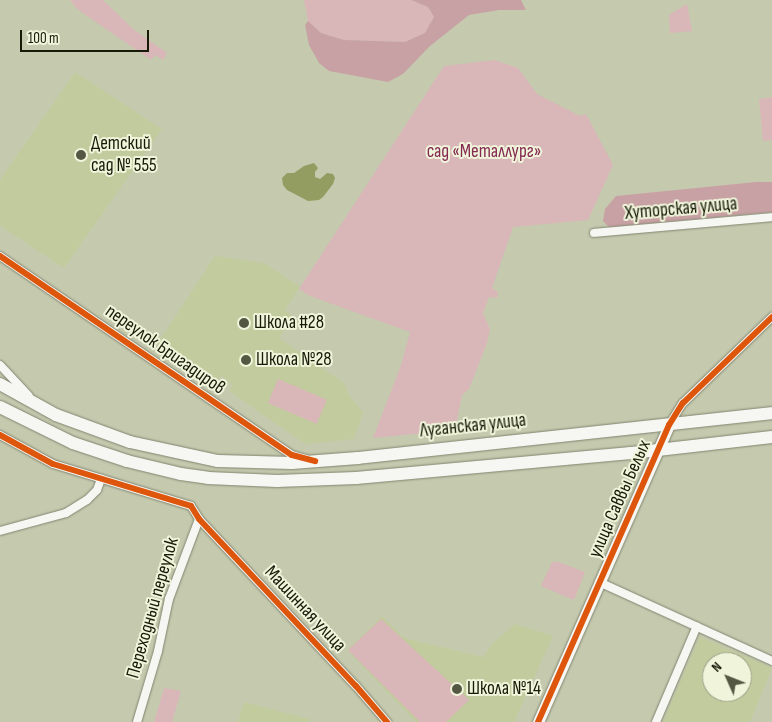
<!DOCTYPE html>
<meta charset="utf-8">
<style>
body{margin:0}
#map{position:relative;width:772px;height:722px;overflow:hidden;background:#c5caaf;font-family:"Sofia Sans Condensed",sans-serif}
div>[style]{position:absolute}
[style*='--x']{left:calc(var(--x)*1px);top:calc(var(--y)*1px);width:calc(var(--w)*1px);rotate:calc(var(--a)*1deg)}
.built>*{inset:0;background:#c2cb9e}
.green>*{inset:0;background:#d9b6b7;transform-origin:0 0}
.forest>*{inset:0;background:#c8a1a4}
.water>*{inset:0;background:#939c61}
.roads{filter:drop-shadow(0 0 1px #828670) drop-shadow(0 0 1px #828670)}
.street>*{height:8px;margin:-4px;padding:0 4px;transform-origin:4px;border-radius:4px;background:#f6f7f3}
.secondary>*{height:11px;margin:-5.5px;padding:0 5.5px;transform-origin:5.5px;border-radius:5.5px;background:#f6f7f3}
.primary>*{height:12px;margin:-6px;padding:0 6px;transform-origin:6px;border-radius:6px;background:#f6f7f3}
.cycleway>*{height:6px;margin:-3px;padding:0 3px;transform-origin:3px;border-radius:3px;background:#de560c}
.dots>*{width:14px;height:14px;translate:-50% -50%;box-sizing:border-box;border:2px solid #eff4da;border-radius:50%}
span{translate:-50% -50%;white-space:nowrap;text-align:center;line-height:1.15;-webkit-text-stroke:4px #eff4da;paint-order:stroke}
.poi-label{font-size:19px;color:#171a07}
.left{translate:0 -50%;text-align:left}
.park-label{font-size:19px;color:#842a51}
.street-label{font-size:19px;color:#171a07}
.north{position:absolute;left:702px;top:652px;width:50px;height:50px;box-sizing:border-box;background:#eff4da;border:1px solid #999d86;border-radius:50%;rotate:314deg;font-size:14px;font-weight:700;line-height:20px;text-align:center;color:#171a07}
.north::after{content:'';display:block;margin:auto;width:18px;height:22px;background:#545842;clip-path:polygon(50% 0,100% 100%,50% 72%,0 100%)}
.scale{position:absolute;left:20px;top:30px;width:129px;height:22px;box-sizing:border-box;border:2px solid #171a07;border-top:0;padding-left:6px;font-size:15px;line-height:18px;white-space:nowrap;color:#171a07;-webkit-text-stroke:4px #eff4da;paint-order:stroke}
</style>
<div id="map">
<div class="built">
<i style="clip-path:polygon(75px 72px,162px 129px,64px 268px,0 226px,0 180px)"></i>
<i style="clip-path:polygon(215px 256px,264px 263px,300px 287px,285px 310px,294px 317px,279px 338px,345px 384px,349px 396px,363px 412px,354px 439px,305px 444px,229px 391px,233px 385px,221px 376px,215px 383px,157px 344px)"></i>
<i style="clip-path:polygon(382px 616px,404px 638px,483px 657px,493px 643px,515px 624px,553px 636px,514px 722px,416px 722px,347px 650px)"></i>
<i style="clip-path:polygon(evenodd,700px 637px,772px 668px,750px 722px,663px 722px,700px 637px,712px 662px,742px 662px,742px 692px,712px 692px,712px 662px)"></i>
<i style="clip-path:polygon(244px 702px,309px 719px,311px 722px,238px 722px)"></i>
</div>
<div class="green">
<i style="clip-path:polygon(70px 0,103px 0,133px 29px,167px 53px,163px 60px,155px 55px,151px 60px,77px 9px)"></i>
<i style="clip-path:polygon(304px 0,411px 0,428px 7px,434px 17px,425px 33px,405px 42px,344px 40px,321px 33px,308px 21px)"></i>
<i style="clip-path:polygon(687px 4px,692px 31px,670px 33px,669px 15px)"></i>
<i style="clip-path:polygon(495px 60px,518px 68px,537px 94px,580px 116px,586px 114px,613px 165px,588px 220px,513px 227px,492px 288px,498px 292px,497px 298px,489px 297px,483px 313px,490px 329px,487px 343px,469px 389px,462px 395px,455px 430px,373px 438px,401px 365px,410px 332px,310px 296px,299px 289px,444px 66px)"></i>
<i style="clip-path:polygon(772px 97px,772px 140px,763px 141px,759px 99px)"></i>
<i style="left:278px;top:379px;width:53px;height:26px;rotate:23deg"></i>
<i style="clip-path:polygon(552px 562px,558px 562px,585px 572px,574px 600px,541px 586px)"></i>
<i style="clip-path:polygon(381px 619px,469px 700px,446px 722px,420px 722px,348px 650px)"></i>
<i style="clip-path:polygon(164px 688px,181px 691px,172px 722px,154px 722px)"></i>
</div>
<div class="forest">
<i style="clip-path:polygon(411px 0,521px 0,526px 10px,499px 10px,469px 15px,430px 46px,403px 74px,388px 82px,329px 71px,319px 63px,309px 45px,305px 25px,308px 21px,321px 33px,344px 40px,405px 42px,425px 33px,434px 17px,428px 7px)"></i>
<i style="clip-path:polygon(756px 182px,772px 182px,772px 212px,609px 227px,603px 221px,605px 209px,616px 196px)"></i>
</div>
<div class="water">
<i style="clip-path:polygon(314px 163px,318px 168px,315px 172px,315px 177px,320px 179px,327px 173px,333px 174px,335px 178px,333px 184px,323px 197px,319px 200px,308px 201px,287px 190px,283px 185px,282px 178px,287px 173px,294px 173px,304px 166px)"></i>
</div>
<div class="roads">
<div class="street">
<i style="--x:594;--y:233;--w:179;--a:-5.1"></i>
<i style="--x:0;--y:256;--w:353;--a:34.3"></i>
<i style="--x:292;--y:455;--w:15;--a:16"></i>
<i style="--x:0;--y:365;--w:42;--a:46.9"></i>
<i style="--x:669;--y:425;--w:26;--a:-58"></i>
<i style="--x:683;--y:403;--w:124;--a:-44"></i>
<i style="--x:0;--y:435;--w:60;--a:28.7"></i>
<i style="--x:53;--y:464;--w:144;--a:16.9"></i>
<i style="--x:191;--y:506;--w:15;--a:58"></i>
<i style="--x:199;--y:519;--w:229;--a:46.8"></i>
<i style="--x:356;--y:686;--w:48;--a:49.3"></i>
<i style="--x:0;--y:531;--w:68;--a:-15.3"></i>
<i style="--x:66;--y:513;--w:25;--a:-32"></i>
<i style="--x:87;--y:500;--w:14;--a:-45"></i>
<i style="--x:97;--y:490;--w:12;--a:-70"></i>
<i style="--x:599;--y:582;--w:190;--a:24.5"></i>
<i style="--x:137;--y:722;--w:74;--a:-73.5"></i>
<i style="--x:158;--y:651;--w:53;--a:-78.1"></i>
<i style="--x:169;--y:599;--w:85;--a:-69.4"></i>
<i style="--x:656;--y:722;--w:104;--a:-66.9"></i>
</div>
<div class="secondary">
<i style="--x:538;--y:722;--w:325;--a:-66.2"></i>
</div>
<div class="primary">
<i style="--x:0;--y:384;--w:64;--a:29"></i>
<i style="--x:56;--y:415;--w:79;--a:20"></i>
<i style="--x:130;--y:442;--w:90;--a:12.2"></i>
<i style="--x:218;--y:461;--w:74;--a:1.5"></i>
<i style="--x:292;--y:463;--w:66;--a:-4.3"></i>
<i style="--x:358;--y:458;--w:416;--a:-6.2"></i>
<i style="--x:0;--y:407;--w:81;--a:26.3"></i>
<i style="--x:73;--y:443;--w:57;--a:18.4"></i>
<i style="--x:127;--y:461;--w:56;--a:13.5"></i>
<i style="--x:181;--y:474;--w:27;--a:8"></i>
<i style="--x:208;--y:478;--w:69;--a:2.5"></i>
<i style="--x:277;--y:481;--w:79;--a:-2.2"></i>
<i style="--x:356;--y:478;--w:276;--a:-5.2"></i>
<i style="--x:631;--y:453;--w:142;--a:-6.5"></i>
</div>
</div>
<div class="cycleway">
<i style="--x:0;--y:256;--w:353;--a:34.3"></i>
<i style="--x:292;--y:455;--w:24;--a:15"></i>
<i style="--x:0;--y:435;--w:60;--a:28.7"></i>
<i style="--x:53;--y:464;--w:144;--a:16.9"></i>
<i style="--x:191;--y:506;--w:15;--a:58"></i>
<i style="--x:199;--y:519;--w:229;--a:46.8"></i>
<i style="--x:356;--y:686;--w:48;--a:49.3"></i>
<i style="--x:538;--y:722;--w:325;--a:-66.2"></i>
<i style="--x:669;--y:425;--w:26;--a:-58"></i>
<i style="--x:683;--y:403;--w:124;--a:-44"></i>
</div>
<div class="dots">
<i style="left:81px;top:155px;background:#545842"></i>
<i style="left:244px;top:323px;background:#545842"></i>
<i style="left:246px;top:360px;background:#545842"></i>
<i style="left:457px;top:689px;background:#545842"></i>
</div>
<div class="poi-label">
<span class="left" style="left:91px;top:155px">Детский<br>сад № 555</span>
<span class="left" style="left:254px;top:323px">Школа #28</span>
<span class="left" style="left:256px;top:360px">Школа №28</span>
<span class="left" style="left:467px;top:689px">Школа №14</span>
</div>
<div class="park-label">
<span style="left:484px;top:152px">сад «Металлург»</span>
</div>
<div class="street-label">
<span style="left:681px;top:209px;rotate:-5deg">Хуторская улица</span>
<span style="left:165px;top:350px;rotate:35deg">переулок Бригадиров</span>
<span style="left:473px;top:426px;rotate:-6deg">Луганская улица</span>
<span style="left:620px;top:499px;rotate:-66deg">улица Саввы Белых</span>
<span style="left:153px;top:608px;rotate:-74deg">Переходный переулок</span>
<span style="left:305px;top:609px;rotate:47deg">Машинная улица</span>
</div>
<div class="north">N</div>
<div class="scale">100 m</div>
</div>
